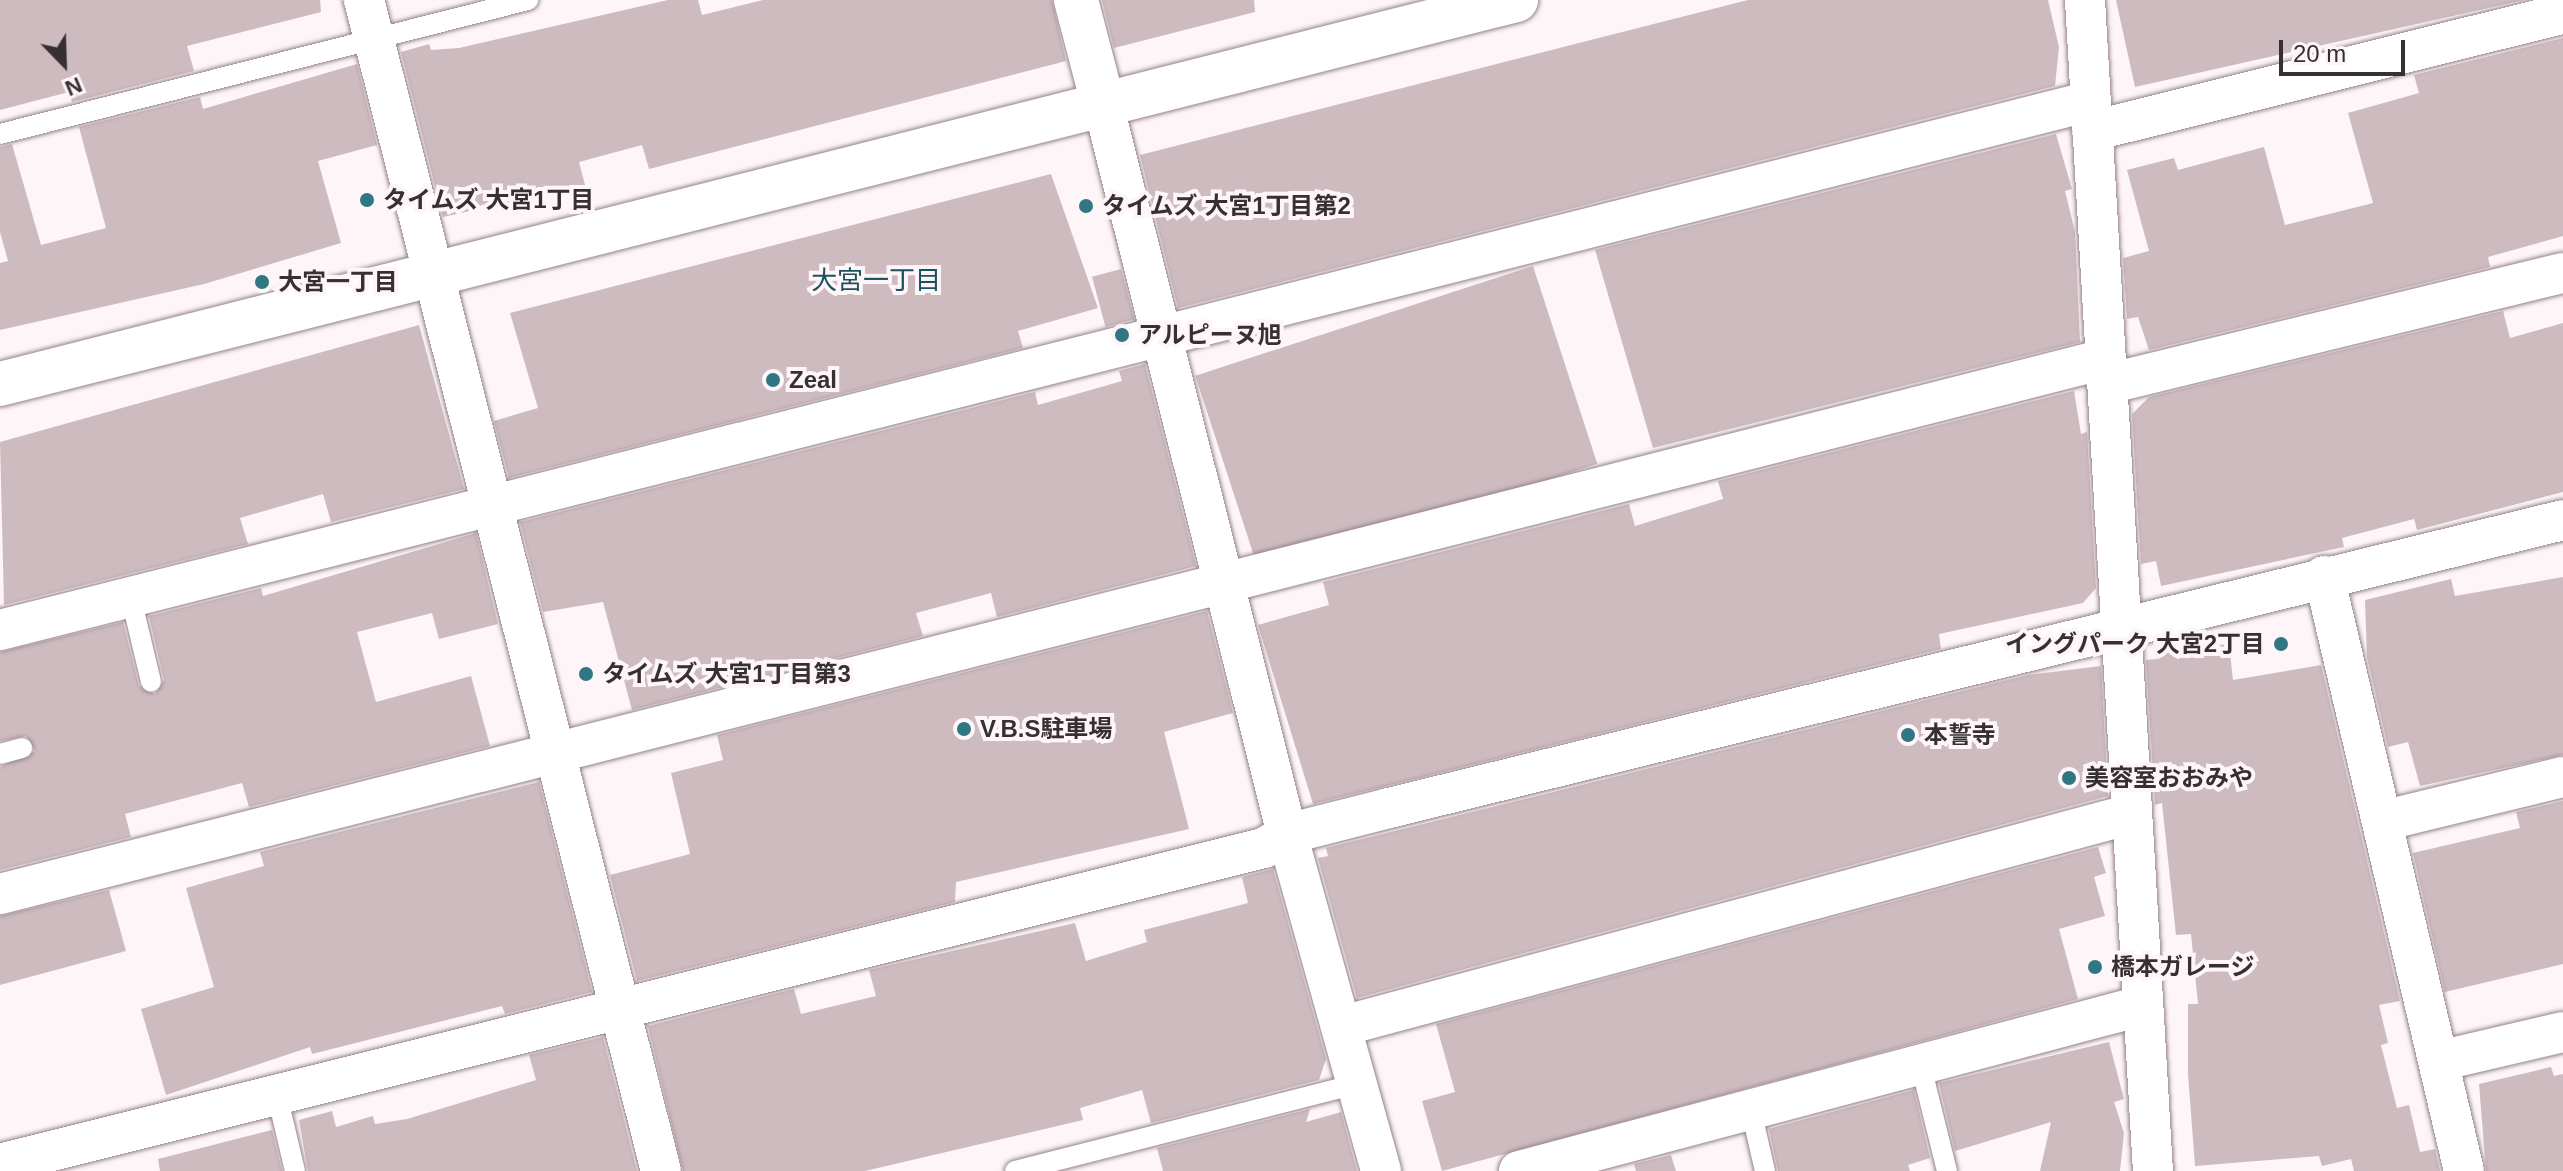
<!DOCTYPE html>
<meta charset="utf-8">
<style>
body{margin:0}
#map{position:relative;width:2563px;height:1171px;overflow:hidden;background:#fdf5f7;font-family:Arial,"Noto Sans JP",sans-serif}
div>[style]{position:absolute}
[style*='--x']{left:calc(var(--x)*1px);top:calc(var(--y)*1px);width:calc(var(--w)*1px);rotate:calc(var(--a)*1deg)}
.building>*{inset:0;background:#cebbc0;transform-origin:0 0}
.roads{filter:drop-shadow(0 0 2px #948287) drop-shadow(0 0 2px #948287)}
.service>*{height:20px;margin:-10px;padding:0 10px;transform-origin:10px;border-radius:10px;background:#fff}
.minor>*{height:40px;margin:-20px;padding:0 20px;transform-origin:20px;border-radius:20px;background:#fff}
.tertiary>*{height:44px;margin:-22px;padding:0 22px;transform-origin:22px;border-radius:22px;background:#fff}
.dots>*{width:22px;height:22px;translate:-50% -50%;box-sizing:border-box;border:4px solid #fdf5f7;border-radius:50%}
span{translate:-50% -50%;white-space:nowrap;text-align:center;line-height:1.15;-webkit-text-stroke:8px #fdf5f7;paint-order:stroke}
.poi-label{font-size:24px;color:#373032;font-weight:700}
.left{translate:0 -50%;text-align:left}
.right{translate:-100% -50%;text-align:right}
.neighbourhood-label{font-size:26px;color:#18525c}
.north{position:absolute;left:24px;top:24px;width:80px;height:80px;-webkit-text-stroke:6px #fdf5f7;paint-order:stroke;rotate:157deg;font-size:22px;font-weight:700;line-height:32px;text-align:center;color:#373032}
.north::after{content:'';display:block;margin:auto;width:28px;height:36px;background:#373032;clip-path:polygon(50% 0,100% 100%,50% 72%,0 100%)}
.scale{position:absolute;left:2279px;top:40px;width:126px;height:36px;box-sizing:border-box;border:4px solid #373032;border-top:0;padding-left:10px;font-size:24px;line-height:28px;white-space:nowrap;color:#373032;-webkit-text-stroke:6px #fdf5f7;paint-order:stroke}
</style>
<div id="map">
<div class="building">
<i style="clip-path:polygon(0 0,320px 0,321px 12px,187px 46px,194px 71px,72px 102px,69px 92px,0 110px)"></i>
<i style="clip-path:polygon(668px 0,698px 0,702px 15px,763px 0,1052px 0,1066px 61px,649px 169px,642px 145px,579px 162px,585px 185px,443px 217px,401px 52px,429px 44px,431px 50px,459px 48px)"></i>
<i style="clip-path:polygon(1102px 0,1254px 0,1255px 12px,1114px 48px)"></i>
<i style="clip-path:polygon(1748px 0,2048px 0,2059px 47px,2055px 86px,1178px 308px,1140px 155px)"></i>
<i style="clip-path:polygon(2116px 0,2524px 0,2135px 87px)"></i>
<i style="clip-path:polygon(2563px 38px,2563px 236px,2488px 257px,2490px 267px,2149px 350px,2138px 317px,2127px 319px,2123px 258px,2149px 251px,2127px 170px,2174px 158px,2178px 170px,2264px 147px,2285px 225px,2373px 203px,2348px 113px,2419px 93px,2414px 75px)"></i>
<i style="clip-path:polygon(357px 64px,377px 145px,318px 161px,341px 243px,204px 284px,0 330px,0 263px,8px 261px,0 232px,0 147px,12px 144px,41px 245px,106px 228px,79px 127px,200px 97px,203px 109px)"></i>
<i style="clip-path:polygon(2056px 134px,2072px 189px,2065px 191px,2075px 232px,2080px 342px,1653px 448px,1595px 250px)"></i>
<i style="clip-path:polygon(1051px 174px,1098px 308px,1018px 331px,1023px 348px,509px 478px,494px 421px,538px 408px,510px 313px)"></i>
<i style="left:1533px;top:266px;width:208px;height:355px;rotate:72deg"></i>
<i style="left:1121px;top:269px;width:52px;height:30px;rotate:75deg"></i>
<i style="clip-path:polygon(2503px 311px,2510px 338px,2563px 323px,2563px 492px,2417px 530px,2414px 519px,2342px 538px,2344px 547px,2161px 586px,2156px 561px,2141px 564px,2132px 414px,2149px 397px)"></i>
<i style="clip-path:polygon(419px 325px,464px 489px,331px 522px,323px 494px,240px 518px,248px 544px,4px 605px,0 442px)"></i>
<i style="clip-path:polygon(1145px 364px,1196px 566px,997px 617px,991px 593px,916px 613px,923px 636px,632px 710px,603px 602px,543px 612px,520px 522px,1035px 392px,1038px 405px,1122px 381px,1119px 371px)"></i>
<i style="clip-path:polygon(2074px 391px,2081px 434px,2087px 432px,2096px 588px,2083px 603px,1939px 634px,1941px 649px,1313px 804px,1258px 625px,1329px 605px,1323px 582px,1629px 504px,1635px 526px,1723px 499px,1718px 481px)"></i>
<i style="clip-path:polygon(476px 533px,498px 624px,439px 639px,432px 613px,357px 632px,376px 702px,471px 676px,490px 746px,249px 807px,242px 783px,125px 814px,131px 837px,0 870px,0 767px,35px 751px,26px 736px,0 741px,0 652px,123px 622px,139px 686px,155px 694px,164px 680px,149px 616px,261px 588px,263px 596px)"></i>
<i style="clip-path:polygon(2563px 577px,2563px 755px,2420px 786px,2408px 742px,2388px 747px,2367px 657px,2365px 600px,2451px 579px,2455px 596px)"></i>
<i style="clip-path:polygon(1207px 611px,1233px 713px,1164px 732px,1189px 829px,956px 882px,955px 902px,637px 981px,610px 875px,690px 854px,671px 773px,723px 760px,717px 735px)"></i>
<i style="clip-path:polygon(2229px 644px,2233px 680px,2321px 665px,2400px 1001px,2379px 1005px,2388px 1043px,2381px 1045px,2397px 1108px,2409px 1105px,2420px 1152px,2435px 1149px,2440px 1171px,2354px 1171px,2351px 1159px,2322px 1166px,2319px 1156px,2195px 1166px,2188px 1074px,2188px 1004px,2198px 1004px,2191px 934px,2176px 935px,2162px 803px,2155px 805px,2146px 660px,2157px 659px,2156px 651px)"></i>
<i style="clip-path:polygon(2101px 666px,2108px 796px,1357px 998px,1318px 858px,1328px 856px,1326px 848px,2028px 675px)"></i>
<i style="clip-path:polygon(539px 782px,592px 992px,505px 1014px,502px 1006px,312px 1054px,310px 1047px,166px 1095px,141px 1009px,214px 987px,186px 888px,264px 866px,260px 852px)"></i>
<i style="clip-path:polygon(2563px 801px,2563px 964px,2445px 992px,2413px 853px,2520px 828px,2516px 812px)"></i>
<i style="clip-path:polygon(2098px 847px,2106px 873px,2094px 877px,2105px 916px,2059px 929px,2078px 999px,1442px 1171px,1422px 1101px,1455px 1092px,1436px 1024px)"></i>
<i style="clip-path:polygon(1273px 869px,1326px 1059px,1319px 1080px,1151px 1123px,1142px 1090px,1080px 1108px,1083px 1120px,865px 1171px,683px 1171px,648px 1026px,794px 989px,801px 1014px,876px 996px,869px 970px,1075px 923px,1086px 961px,1147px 942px,1144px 930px,1248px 903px,1242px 877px)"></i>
<i style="clip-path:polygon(109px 890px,126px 951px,0 985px,0 916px)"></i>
<i style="clip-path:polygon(603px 1037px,637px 1171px,308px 1171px,299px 1120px,332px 1111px,336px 1127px,373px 1116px,375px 1124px,407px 1119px,536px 1080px,529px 1055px)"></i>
<i style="clip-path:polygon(2109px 1042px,2124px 1099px,2114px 1102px,2124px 1133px,2120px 1171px,2040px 1171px,2051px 1122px,1955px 1151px,1939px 1083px)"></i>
<i style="clip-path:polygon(2551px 1067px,2554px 1076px,2563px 1074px,2563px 1171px,2486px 1171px,2479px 1084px)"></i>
<i style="clip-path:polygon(1914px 1090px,1930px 1158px,1908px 1165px,1910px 1171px,1778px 1171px,1769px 1129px)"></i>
<i style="clip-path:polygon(1310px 1109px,1306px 1122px,1341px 1112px,1357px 1171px,1163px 1171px,1157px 1148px)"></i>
<i style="clip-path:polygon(272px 1130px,282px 1171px,160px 1171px,158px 1159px)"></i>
<i style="clip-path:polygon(1671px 1155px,1676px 1171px,1636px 1171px,1634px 1164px)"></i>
</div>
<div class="roads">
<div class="service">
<i style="--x:0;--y:134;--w:545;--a:-14.24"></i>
<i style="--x:131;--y:598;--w:86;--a:76.6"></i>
<i style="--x:0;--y:754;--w:23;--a:-15"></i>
<i style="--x:1921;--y:1066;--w:108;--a:76.1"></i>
<i style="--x:277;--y:1095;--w:78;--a:76.7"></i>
<i style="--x:1751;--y:1110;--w:63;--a:77.1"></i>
<i style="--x:1015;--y:1171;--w:353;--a:-14.3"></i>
</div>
<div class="minor">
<i style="--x:364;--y:0;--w:1208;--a:75.77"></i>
<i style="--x:2085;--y:0;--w:1173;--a:86.68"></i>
<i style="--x:1103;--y:104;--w:753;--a:75.85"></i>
<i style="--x:1287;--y:834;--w:350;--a:74.4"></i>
<i style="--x:2092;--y:131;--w:485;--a:-14"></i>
<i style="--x:2107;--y:384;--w:469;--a:-13.7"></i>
<i style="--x:2324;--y:576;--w:611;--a:76.76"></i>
<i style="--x:0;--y:630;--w:2157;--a:-14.2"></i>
<i style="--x:2382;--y:821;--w:186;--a:-13.7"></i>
<i style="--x:0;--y:894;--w:2172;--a:-14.26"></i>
<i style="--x:1342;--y:1026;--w:817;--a:-15.04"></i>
<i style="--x:2439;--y:1061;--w:127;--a:-13.2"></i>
<i style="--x:0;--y:1164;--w:1303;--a:-14.04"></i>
<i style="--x:1264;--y:848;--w:27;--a:-31"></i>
<i style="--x:1287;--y:834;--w:105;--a:-14.3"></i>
<i style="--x:1389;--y:808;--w:1209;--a:-13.78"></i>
<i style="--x:1519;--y:1171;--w:644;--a:-14.86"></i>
</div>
<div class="tertiary">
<i style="--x:1076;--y:0;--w:107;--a:75.4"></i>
<i style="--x:0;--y:384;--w:1564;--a:-14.21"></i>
</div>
</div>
<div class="dots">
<i style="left:367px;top:200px;background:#307783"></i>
<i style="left:1086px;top:206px;background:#307783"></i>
<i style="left:262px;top:282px;background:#307783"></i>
<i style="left:1122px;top:335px;background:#307783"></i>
<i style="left:773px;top:380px;background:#307783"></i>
<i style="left:2281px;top:644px;background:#307783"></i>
<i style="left:586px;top:674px;background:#307783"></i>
<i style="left:964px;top:729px;background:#307783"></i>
<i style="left:1908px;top:735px;background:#307783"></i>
<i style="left:2069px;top:778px;background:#307783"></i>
<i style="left:2095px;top:967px;background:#307783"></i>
</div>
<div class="poi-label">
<span class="left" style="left:383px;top:200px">タイムズ 大宮1丁目</span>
<span class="left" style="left:1102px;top:206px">タイムズ 大宮1丁目第2</span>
<span class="left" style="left:278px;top:282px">大宮一丁目</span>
<span class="left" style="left:1138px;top:335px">アルピーヌ旭</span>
<span class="left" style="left:789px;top:380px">Zeal</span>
<span class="right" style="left:2265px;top:644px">イングパーク 大宮2丁目</span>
<span class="left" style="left:602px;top:674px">タイムズ 大宮1丁目第3</span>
<span class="left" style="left:980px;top:729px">V.B.S駐車場</span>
<span class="left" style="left:1924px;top:735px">本誓寺</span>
<span class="left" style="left:2085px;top:778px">美容室おおみや</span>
<span class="left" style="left:2111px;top:967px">橋本ガレージ</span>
</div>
<div class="neighbourhood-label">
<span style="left:876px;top:281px">大宮一丁目</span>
</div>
<div class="north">N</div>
<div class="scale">20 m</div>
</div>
